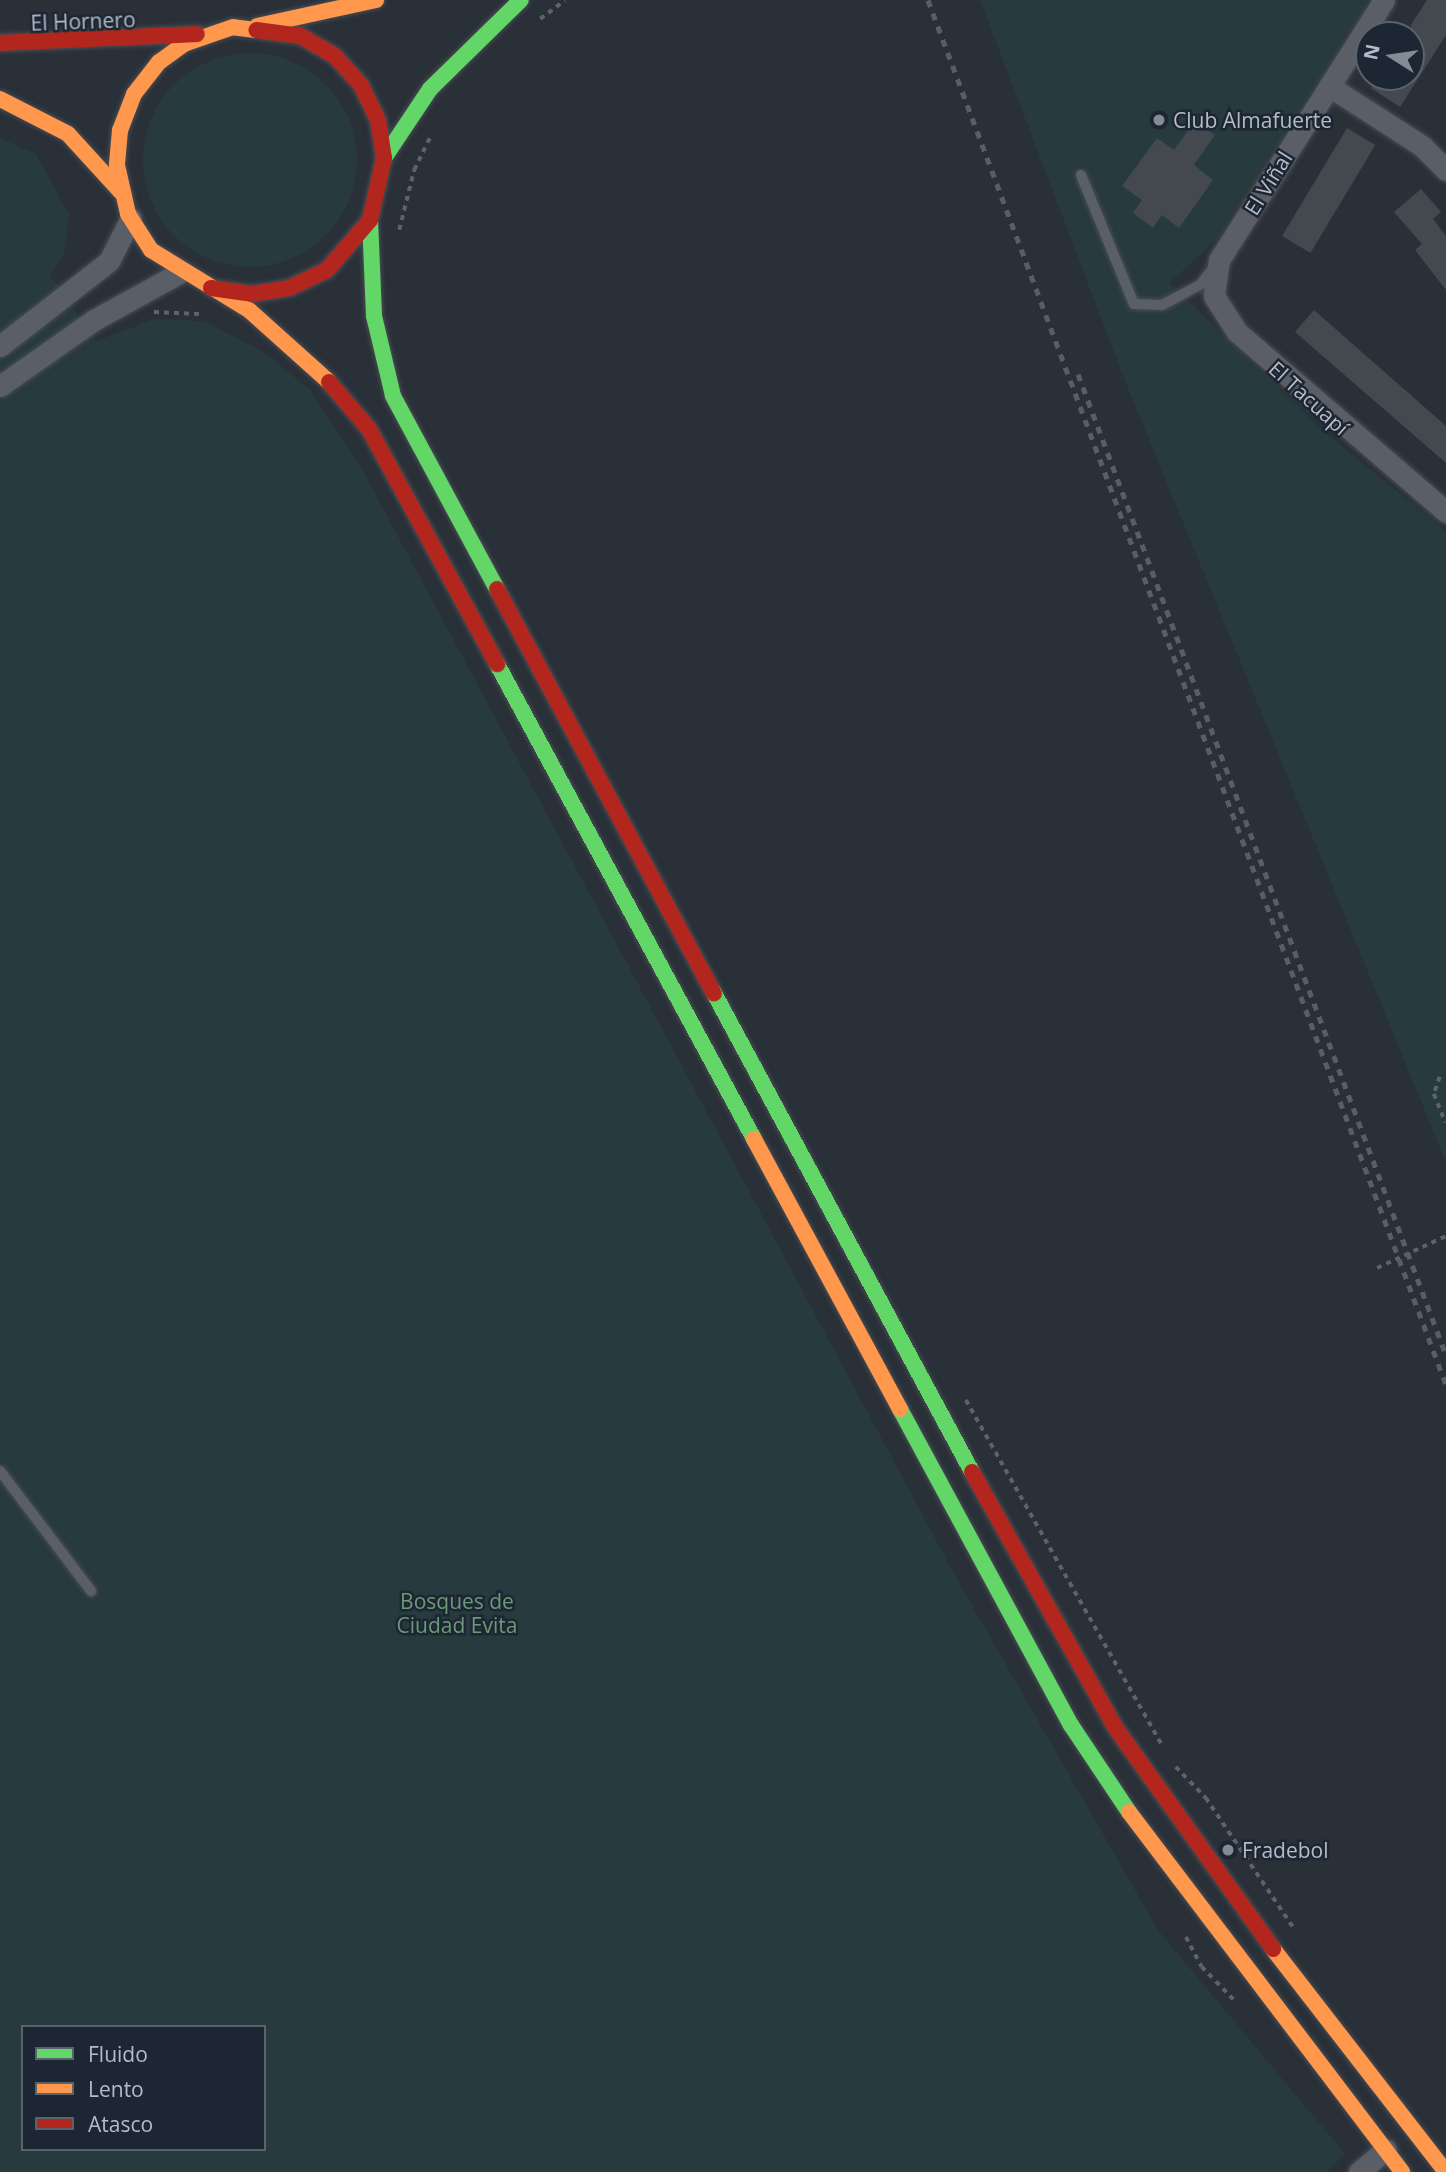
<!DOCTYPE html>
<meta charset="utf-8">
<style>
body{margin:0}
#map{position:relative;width:1446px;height:2172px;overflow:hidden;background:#2a3038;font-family:"Open Sans",sans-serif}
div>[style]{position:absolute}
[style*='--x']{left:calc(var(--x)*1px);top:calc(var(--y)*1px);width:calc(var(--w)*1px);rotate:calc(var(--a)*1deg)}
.green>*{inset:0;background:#273a3e}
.round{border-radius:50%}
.building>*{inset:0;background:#444950;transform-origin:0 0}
.path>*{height:3.5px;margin-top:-1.75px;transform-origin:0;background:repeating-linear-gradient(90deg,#5d636a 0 5px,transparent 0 10px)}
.roads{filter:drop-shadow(0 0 2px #484c53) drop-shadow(0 0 2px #484c53)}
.lane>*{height:10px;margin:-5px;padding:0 5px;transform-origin:5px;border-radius:5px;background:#5a5e66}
.street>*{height:21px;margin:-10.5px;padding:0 10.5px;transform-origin:10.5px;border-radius:10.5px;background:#5a5e66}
.fast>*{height:16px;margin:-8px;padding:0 8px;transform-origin:8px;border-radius:8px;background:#63d668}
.slow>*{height:16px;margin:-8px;padding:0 8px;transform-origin:8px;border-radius:8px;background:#ff974d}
.jam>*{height:16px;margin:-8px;padding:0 8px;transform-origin:8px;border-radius:8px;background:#b3261e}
.rail>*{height:5px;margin-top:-2.5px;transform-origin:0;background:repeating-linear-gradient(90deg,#595d64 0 7px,transparent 0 14px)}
.dots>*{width:19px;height:19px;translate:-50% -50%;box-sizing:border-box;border:4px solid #1d2633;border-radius:50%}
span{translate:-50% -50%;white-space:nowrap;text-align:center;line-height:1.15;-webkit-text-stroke:5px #1d2633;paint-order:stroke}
.street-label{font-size:21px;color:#b4bcc9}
.poi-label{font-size:21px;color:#b4bcc9}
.left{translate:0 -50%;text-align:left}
.park-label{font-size:21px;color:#6b9a76}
.legend{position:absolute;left:21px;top:2025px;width:245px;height:126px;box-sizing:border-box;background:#1d2633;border:2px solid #59626f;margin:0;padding:9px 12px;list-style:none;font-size:21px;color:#b4bcc9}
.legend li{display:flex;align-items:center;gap:14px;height:35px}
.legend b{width:35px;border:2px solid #59626f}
.north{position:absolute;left:1355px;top:21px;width:70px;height:70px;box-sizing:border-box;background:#1d2633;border:2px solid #59626f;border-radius:50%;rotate:282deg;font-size:19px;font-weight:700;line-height:28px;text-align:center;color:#b4bcc9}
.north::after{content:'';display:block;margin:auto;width:24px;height:32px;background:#848b96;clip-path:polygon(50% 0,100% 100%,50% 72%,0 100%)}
</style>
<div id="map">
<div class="green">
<i style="clip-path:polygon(980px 0,1369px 0,1217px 239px,1169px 283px,1326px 433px,1446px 531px,1446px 1162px,1127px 386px)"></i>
<i class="round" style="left:143px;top:53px;width:214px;height:214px"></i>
<i style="clip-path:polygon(evenodd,0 138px,36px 154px,69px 214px,64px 253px,50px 275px,96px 341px,155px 319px,204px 321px,262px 351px,310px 390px,362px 469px,958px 1581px,1158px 1930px,1345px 2154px,1327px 2172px,0 2172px,0 138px,23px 2027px,264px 2027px,264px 2149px,23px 2149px,23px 2027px)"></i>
</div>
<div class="building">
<i style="clip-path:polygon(1427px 0,1446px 0,1446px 35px,1400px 107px,1371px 88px,1378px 77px,1411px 77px,1411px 25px)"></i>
<i style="clip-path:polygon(1195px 121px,1215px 135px,1194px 165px,1213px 180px,1179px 228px,1162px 215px,1153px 228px,1133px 213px,1142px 200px,1122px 186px,1157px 138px,1174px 150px)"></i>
<i style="left:1347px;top:128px;width:33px;height:126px;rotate:31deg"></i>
<i style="clip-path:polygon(1421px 189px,1441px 212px,1433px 219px,1446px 236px,1446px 290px,1415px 250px,1422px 244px,1394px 212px)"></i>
<i style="clip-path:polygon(1314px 310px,1446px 426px,1446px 463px,1295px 332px)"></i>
</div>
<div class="path">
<i style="--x:540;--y:19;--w:31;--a:-37"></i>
<i style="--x:399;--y:230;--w:62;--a:-76"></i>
<i style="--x:414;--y:170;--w:39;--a:-64"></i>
<i style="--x:154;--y:312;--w:45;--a:2.5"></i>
<i style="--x:1440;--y:1077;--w:18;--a:109"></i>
<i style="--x:1434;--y:1094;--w:31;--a:68"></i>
<i style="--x:1377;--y:1268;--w:76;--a:-24.9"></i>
<i style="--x:966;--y:1400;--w:395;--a:60.4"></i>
<i style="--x:1176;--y:1767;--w:43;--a:45.9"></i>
<i style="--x:1206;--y:1798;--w:159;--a:56"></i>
<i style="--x:1186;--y:1937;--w:34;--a:62"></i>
<i style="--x:1202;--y:1967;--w:46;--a:45.9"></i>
</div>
<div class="roads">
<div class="lane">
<i style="--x:1081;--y:175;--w:139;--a:67.7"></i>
<i style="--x:1134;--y:304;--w:28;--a:2"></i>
<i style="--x:1162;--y:305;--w:43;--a:-27.8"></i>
<i style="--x:1200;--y:285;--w:23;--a:-52"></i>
<i style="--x:0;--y:1471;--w:151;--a:52.8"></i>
</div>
<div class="street">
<i style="--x:1384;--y:0;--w:308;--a:122.4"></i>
<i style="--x:1219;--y:260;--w:36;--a:98"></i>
<i style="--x:1214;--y:296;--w:43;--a:57.4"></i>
<i style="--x:1237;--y:332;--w:276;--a:40.7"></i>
<i style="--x:1329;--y:86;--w:111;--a:32.8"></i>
<i style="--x:1422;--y:146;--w:34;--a:45"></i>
<i style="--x:0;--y:346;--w:138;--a:-37.9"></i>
<i style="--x:109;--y:261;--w:48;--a:-62.9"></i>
<i style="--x:0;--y:386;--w:115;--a:-35.1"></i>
<i style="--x:94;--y:320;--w:97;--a:-28.9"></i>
<i style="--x:1359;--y:2172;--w:35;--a:-40"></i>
</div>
<div class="fast">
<i style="--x:384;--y:158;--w:83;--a:-56.3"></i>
<i style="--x:430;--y:89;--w:127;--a:-44.4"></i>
<i style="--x:370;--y:220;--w:96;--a:87.6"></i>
<i style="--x:374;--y:316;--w:82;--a:76.6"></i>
<i style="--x:393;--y:396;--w:219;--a:61.7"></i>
<i style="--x:497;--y:664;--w:540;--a:61.58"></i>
<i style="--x:714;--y:993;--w:544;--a:61.69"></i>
<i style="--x:900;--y:1409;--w:359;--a:61.6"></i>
<i style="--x:1071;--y:1725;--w:105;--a:56.3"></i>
</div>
<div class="slow">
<i style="--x:257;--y:26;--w:122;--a:-12.3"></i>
<i style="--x:256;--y:30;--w:23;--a:-173"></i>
<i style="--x:233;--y:27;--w:52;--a:160.9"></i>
<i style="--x:184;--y:44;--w:31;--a:144"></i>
<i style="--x:159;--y:62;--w:41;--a:128"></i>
<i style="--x:134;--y:94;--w:39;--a:111"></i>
<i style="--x:120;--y:130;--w:35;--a:95"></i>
<i style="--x:117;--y:165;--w:50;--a:77.3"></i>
<i style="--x:128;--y:214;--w:43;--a:57.4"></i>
<i style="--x:151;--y:250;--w:116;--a:31.6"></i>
<i style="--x:250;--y:311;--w:106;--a:41.9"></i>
<i style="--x:0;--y:99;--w:76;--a:27.2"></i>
<i style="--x:68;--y:134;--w:79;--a:47.6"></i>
<i style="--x:754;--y:1139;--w:307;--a:61.6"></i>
<i style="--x:1129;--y:1812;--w:452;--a:52.8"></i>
<i style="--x:1273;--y:1949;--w:282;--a:52.2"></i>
</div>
<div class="jam">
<i style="--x:0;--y:43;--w:197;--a:-2.6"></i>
<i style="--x:211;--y:288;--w:41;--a:8.3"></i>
<i style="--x:252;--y:294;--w:37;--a:-9"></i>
<i style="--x:289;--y:288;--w:42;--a:-25.3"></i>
<i style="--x:327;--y:270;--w:66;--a:-49.3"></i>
<i style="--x:370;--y:220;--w:64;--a:-77.3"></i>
<i style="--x:384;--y:158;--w:38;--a:-99"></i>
<i style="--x:378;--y:120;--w:39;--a:-116"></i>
<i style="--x:361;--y:85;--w:39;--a:-132"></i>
<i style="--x:335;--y:56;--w:39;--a:-150"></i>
<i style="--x:301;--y:36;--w:45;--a:-172.4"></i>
<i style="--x:329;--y:382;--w:62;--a:49.6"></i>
<i style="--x:369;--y:429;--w:268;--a:61.4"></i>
<i style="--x:497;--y:589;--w:459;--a:61.8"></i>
<i style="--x:972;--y:1472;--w:296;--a:60.7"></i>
<i style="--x:1117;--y:1730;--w:269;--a:54.5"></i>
</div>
</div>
<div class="rail">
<i style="--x:928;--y:0;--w:1479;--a:69.49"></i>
<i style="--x:1078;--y:374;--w:1048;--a:69.44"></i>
</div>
<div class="dots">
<i style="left:1159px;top:120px;background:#848b96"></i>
<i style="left:1228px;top:1850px;background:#848b96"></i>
</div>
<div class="street-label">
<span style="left:83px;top:21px;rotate:-2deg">El Hornero</span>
<span style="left:1268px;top:183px;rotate:-58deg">El Viñal</span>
<span style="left:1309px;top:398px;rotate:42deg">El Tacuapí</span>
</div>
<div class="poi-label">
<span class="left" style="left:1173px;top:120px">Club Almafuerte</span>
<span class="left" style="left:1242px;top:1850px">Fradebol</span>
</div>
<div class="park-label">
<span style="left:457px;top:1613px">Bosques de<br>Ciudad Evita</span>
</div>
<ul class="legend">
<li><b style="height:9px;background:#63d668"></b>Fluido</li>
<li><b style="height:9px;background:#ff974d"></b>Lento</li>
<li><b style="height:9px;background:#b3261e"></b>Atasco</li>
</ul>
<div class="north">N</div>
</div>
